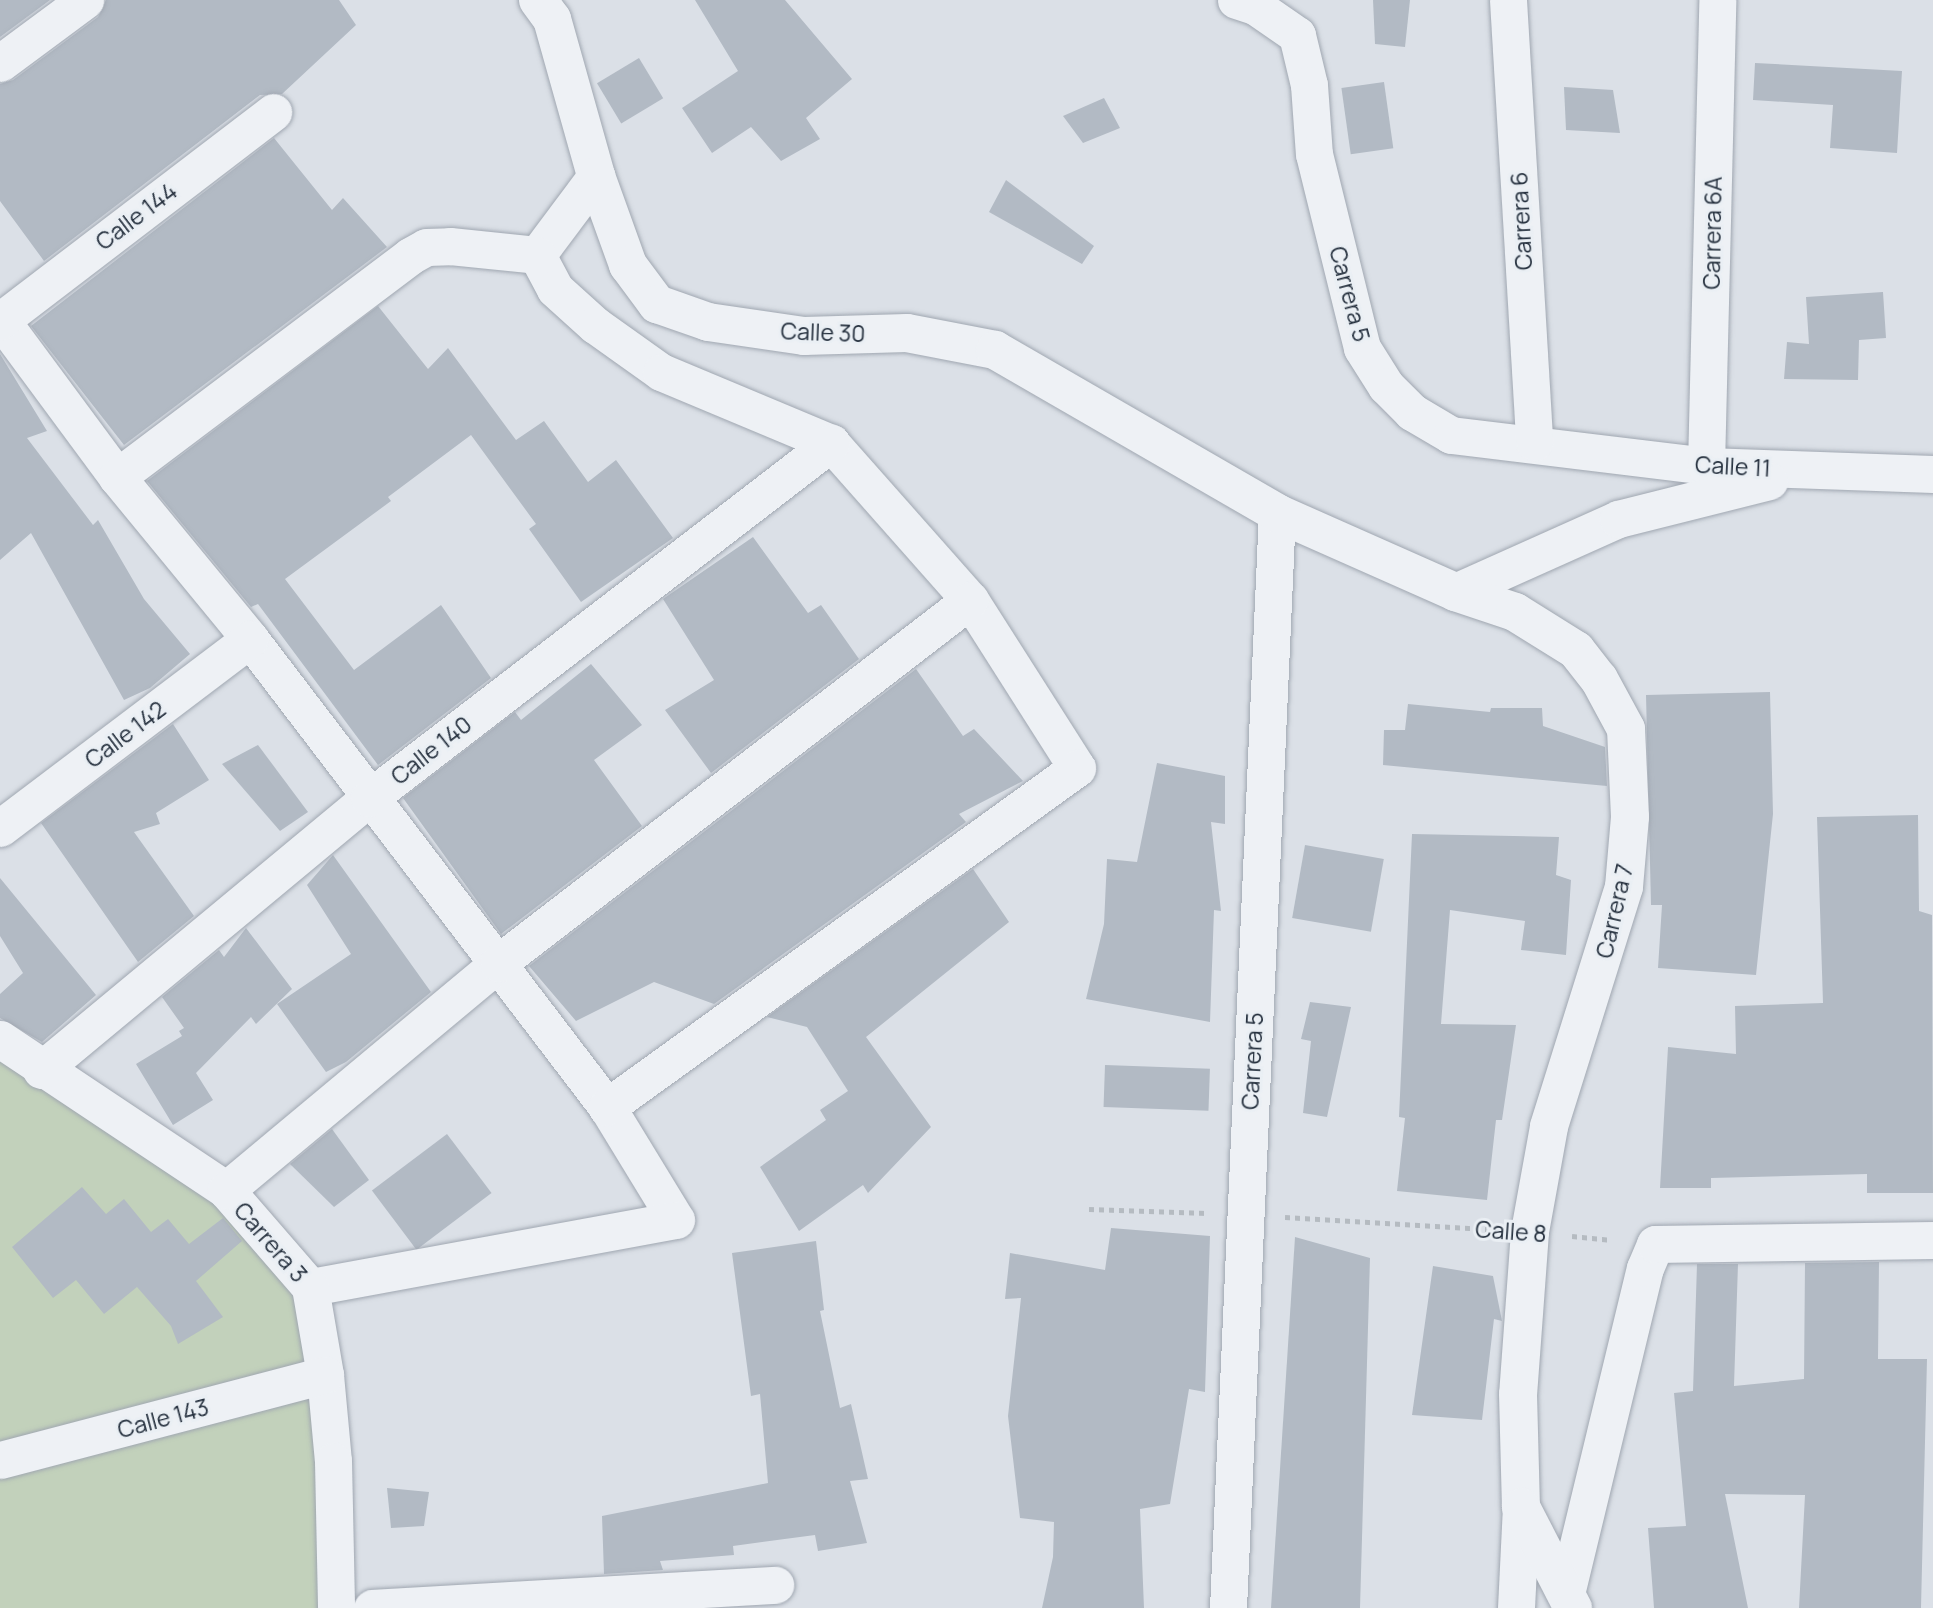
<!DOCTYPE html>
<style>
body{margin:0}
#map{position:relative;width:1933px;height:1608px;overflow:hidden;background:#dbe0e7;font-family:Manrope,sans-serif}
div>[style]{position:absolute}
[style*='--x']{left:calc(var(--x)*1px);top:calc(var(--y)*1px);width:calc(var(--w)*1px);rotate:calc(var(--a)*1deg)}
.green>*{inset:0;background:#c2d1bb}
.building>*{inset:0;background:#b2bac4;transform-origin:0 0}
.path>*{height:4.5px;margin-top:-2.25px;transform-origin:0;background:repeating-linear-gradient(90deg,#b5bbc1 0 5px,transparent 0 10px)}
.roads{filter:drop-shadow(0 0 2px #a0a7b1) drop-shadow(0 0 2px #a0a7b1)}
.minor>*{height:37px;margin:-18.5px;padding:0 18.5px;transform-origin:18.5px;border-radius:18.5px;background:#eef1f5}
.tertiary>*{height:38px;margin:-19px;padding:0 19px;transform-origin:19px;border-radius:19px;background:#eef1f5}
span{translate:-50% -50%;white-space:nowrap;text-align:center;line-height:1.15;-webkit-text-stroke:6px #eaeff4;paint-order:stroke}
.street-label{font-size:23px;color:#242f3d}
</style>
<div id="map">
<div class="green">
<i style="clip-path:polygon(0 1039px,226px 1190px,310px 1287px,352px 1608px,0 1608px)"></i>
</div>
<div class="building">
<i style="clip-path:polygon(0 0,50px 0,0 37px)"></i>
<i style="clip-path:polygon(106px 0,339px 0,356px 25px,282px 94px,260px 95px,44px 261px,0 201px,0 84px,13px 80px,98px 17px)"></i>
<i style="clip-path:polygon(695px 0,785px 0,852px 79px,806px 118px,820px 139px,781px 161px,751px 127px,712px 153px,682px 108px,738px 71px)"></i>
<i style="clip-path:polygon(1373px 0,1410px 0,1405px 47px,1375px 44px)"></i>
<i style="left:639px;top:58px;width:47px;height:49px;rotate:59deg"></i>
<i style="clip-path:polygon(1755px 63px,1902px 71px,1897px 153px,1830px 148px,1833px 105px,1753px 100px)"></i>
<i style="left:1384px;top:82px;width:67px;height:43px;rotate:82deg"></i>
<i style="clip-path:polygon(1564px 87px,1613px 90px,1620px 133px,1566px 130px)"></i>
<i style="clip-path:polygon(1104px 98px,1120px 128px,1083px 143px,1063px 116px)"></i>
<i style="clip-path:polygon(274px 138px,332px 210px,343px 198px,387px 247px,124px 445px,31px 326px)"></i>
<i style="clip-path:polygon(1006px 180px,1094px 246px,1082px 264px,989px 212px)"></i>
<i style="clip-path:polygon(1883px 292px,1886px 338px,1859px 340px,1858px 380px,1784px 379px,1787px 342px,1809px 344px,1806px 297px)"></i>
<i style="clip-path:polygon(378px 306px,428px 369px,448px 348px,516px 440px,544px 421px,588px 482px,616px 460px,673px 538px,581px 602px,529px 529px,536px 524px,471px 435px,388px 497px,391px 501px,285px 579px,354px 670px,441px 605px,491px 678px,378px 765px,258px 604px,251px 607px,147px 481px)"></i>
<i style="clip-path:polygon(0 354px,47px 431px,27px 438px,93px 525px,98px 520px,144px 599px,190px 654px,150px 688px,124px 700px,31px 533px,0 560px)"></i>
<i style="clip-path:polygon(753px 537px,808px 613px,821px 605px,859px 659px,711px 773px,665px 710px,714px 680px,663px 599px)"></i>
<i style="clip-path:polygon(591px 664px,642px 725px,594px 760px,642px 826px,501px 934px,403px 798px,515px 712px,521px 720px)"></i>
<i style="clip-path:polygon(916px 669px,963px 736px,974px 729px,1023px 781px,959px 814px,966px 822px,714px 1004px,654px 982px,576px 1021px,529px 966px)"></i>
<i style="clip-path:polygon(1770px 692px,1773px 814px,1756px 975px,1658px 968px,1662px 905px,1651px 905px,1646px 695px)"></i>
<i style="clip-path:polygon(1408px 704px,1490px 712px,1491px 708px,1542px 708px,1543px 726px,1605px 747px,1607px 786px,1383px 765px,1384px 730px,1405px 730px)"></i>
<i style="clip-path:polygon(173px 724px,209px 780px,156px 813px,160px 824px,134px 832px,194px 916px,138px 962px,41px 823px)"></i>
<i style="clip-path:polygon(258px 745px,308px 812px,280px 831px,222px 764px)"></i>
<i style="clip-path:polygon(1157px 763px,1225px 776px,1225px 824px,1211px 822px,1221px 911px,1214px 910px,1210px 1022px,1086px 999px,1104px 924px,1107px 859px,1137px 862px)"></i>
<i style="clip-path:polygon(1918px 815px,1919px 911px,1932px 915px,1933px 1193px,1867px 1193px,1867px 1174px,1711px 1178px,1711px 1188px,1660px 1188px,1668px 1047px,1736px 1054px,1735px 1006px,1823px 1003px,1817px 817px)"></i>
<i style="clip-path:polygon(1412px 834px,1559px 837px,1556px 875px,1571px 880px,1566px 955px,1521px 950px,1525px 921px,1450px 910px,1441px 1024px,1516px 1025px,1502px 1120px,1496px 1120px,1487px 1200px,1397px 1191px,1405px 1118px,1399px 1117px)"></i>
<i style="left:1305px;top:845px;width:80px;height:74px;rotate:10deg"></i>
<i style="clip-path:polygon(333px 855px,431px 992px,346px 1062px,326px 1072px,277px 1004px,351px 954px,307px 885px)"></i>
<i style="clip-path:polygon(973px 869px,1009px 922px,866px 1037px,931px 1127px,868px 1193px,863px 1185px,799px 1231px,760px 1167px,826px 1120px,820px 1110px,848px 1091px,807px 1027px,767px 1017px)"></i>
<i style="clip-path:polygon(0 878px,96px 995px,42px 1042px,0 1018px,0 994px,23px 973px,0 936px)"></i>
<i style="clip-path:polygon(246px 928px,292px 989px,256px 1024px,251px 1017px,196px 1073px,213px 1100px,173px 1125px,136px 1064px,182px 1036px,179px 1031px,184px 1028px,162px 997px,219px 950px,224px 957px)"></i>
<i style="clip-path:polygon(1310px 1002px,1351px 1007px,1327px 1117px,1303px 1113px,1311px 1041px,1301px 1039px)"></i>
<i style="left:1105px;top:1065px;width:105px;height:42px;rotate:2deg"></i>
<i style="clip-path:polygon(332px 1129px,369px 1180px,334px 1207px,290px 1164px)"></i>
<i style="left:447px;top:1134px;width:74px;height:94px;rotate:53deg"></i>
<i style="clip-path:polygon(82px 1187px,106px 1214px,124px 1199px,151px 1232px,168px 1219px,189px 1244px,223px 1218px,242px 1241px,196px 1281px,223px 1317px,178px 1344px,171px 1326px,137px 1287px,104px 1314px,76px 1280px,53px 1298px,12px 1247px)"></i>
<i style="clip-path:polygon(1111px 1228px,1210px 1236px,1205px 1392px,1189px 1389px,1170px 1504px,1140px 1509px,1144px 1608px,1042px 1608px,1053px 1557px,1054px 1522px,1020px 1518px,1008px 1416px,1021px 1298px,1005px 1299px,1010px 1253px,1105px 1270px)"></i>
<i style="clip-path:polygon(1295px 1237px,1370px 1258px,1360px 1608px,1271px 1608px)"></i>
<i style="clip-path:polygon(816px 1241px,824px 1310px,820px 1311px,840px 1408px,851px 1404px,868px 1479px,850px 1481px,867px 1543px,818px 1551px,815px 1535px,733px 1546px,734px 1555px,660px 1561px,663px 1570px,604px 1574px,602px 1516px,768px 1483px,760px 1394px,751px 1396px,732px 1253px)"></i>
<i style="clip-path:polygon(1879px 1262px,1878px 1359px,1927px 1359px,1921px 1608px,1799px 1608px,1805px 1495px,1725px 1494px,1748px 1608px,1654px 1608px,1648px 1528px,1686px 1526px,1674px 1393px,1693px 1391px,1697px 1264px,1738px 1264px,1734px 1386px,1804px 1379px,1805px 1263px)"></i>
<i style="clip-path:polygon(1433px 1266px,1493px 1276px,1502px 1321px,1494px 1319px,1482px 1420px,1412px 1415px)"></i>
<i style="clip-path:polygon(387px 1488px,429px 1492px,424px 1526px,391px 1528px)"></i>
</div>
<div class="path">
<i style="--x:1089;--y:1209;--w:118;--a:1.9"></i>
<i style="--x:1285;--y:1217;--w:205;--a:3.4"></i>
<i style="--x:1572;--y:1236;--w:40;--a:5.7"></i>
</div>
<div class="roads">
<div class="minor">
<i style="--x:1236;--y:0;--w:20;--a:18"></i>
<i style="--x:1255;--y:6;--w:51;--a:34.6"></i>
<i style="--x:1297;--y:35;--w:51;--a:76.5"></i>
<i style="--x:1309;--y:85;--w:69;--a:85.9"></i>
<i style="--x:1314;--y:154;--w:200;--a:76.1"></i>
<i style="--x:1362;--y:348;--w:45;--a:57.7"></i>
<i style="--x:1386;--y:386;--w:37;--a:45"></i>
<i style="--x:1412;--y:412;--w:45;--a:30.5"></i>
<i style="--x:1451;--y:435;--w:257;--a:6.9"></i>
<i style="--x:1706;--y:466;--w:227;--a:2"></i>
<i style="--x:1508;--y:0;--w:443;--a:86.6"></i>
<i style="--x:0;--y:63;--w:106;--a:-36.5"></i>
<i style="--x:537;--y:255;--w:99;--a:-53.2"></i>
<i style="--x:1;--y:320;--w:195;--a:53.5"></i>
<i style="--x:117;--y:477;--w:210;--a:50.6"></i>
<i style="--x:250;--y:639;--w:589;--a:52.66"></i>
<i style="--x:607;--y:1107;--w:132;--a:58.6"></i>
<i style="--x:676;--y:1220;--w:372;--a:169.6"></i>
<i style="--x:0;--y:321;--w:344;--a:-37.4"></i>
<i style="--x:1706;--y:466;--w:466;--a:-88.6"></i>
<i style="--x:117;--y:477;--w:367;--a:-37"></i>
<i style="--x:410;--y:256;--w:18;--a:-29"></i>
<i style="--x:426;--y:247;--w:24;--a:-2"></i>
<i style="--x:450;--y:246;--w:87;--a:5.9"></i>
<i style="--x:537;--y:255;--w:38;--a:62"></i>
<i style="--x:555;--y:289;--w:54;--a:42"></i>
<i style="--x:595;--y:325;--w:81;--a:35.5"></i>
<i style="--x:661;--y:372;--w:184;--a:22.7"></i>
<i style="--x:831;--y:443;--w:210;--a:48.5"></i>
<i style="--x:970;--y:600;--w:199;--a:57.5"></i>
<i style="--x:1077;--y:768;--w:580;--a:144.2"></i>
<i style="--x:1455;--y:592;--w:179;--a:-24.1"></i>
<i style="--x:1618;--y:519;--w:156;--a:-14.1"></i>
<i style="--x:0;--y:828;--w:313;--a:-37.1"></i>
<i style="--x:0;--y:1039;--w:272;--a:33.7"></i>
<i style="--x:226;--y:1190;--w:128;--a:49.1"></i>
<i style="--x:310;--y:1287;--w:89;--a:80.3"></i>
<i style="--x:325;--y:1375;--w:86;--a:84.7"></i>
<i style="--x:333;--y:1461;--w:147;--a:88.8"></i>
<i style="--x:41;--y:1070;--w:426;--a:-39.7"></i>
<i style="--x:369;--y:798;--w:583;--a:-37.54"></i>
<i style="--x:226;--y:1190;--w:354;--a:-39.8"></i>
<i style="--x:498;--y:963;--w:595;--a:-37.56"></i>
<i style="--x:0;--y:1460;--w:336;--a:-14.7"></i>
<i style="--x:1566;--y:1594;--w:335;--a:-76.4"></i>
<i style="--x:1645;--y:1268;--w:26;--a:-67"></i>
<i style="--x:1655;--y:1244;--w:278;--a:-0.8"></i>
<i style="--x:372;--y:1608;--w:404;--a:-3.3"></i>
<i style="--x:1228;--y:1608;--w:1096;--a:-87.44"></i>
<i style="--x:1516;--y:1608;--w:101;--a:-87.2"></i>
</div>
<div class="tertiary">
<i style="--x:538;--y:0;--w:24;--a:54"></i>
<i style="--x:552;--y:19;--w:163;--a:74.3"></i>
<i style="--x:596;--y:176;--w:95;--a:70.2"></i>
<i style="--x:628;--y:265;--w:49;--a:53.4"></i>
<i style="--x:657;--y:304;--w:54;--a:19.4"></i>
<i style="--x:708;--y:322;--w:97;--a:8.3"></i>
<i style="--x:804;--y:336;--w:103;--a:-1.7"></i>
<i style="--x:907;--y:333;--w:90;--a:10.9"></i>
<i style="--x:995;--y:350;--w:326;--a:30"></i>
<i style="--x:1277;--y:513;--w:195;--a:23.9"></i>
<i style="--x:1455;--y:592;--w:63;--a:18.4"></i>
<i style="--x:1515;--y:612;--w:72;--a:31.9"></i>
<i style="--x:1576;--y:650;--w:37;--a:52"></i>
<i style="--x:1599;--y:679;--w:57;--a:61.6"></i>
<i style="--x:1626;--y:729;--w:88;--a:87.4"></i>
<i style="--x:1630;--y:817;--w:70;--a:94.9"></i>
<i style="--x:1624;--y:887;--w:251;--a:107.4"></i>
<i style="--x:1549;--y:1127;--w:107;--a:100.3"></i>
<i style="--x:1530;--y:1232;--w:162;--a:94.2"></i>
<i style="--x:1518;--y:1394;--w:113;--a:88.5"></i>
<i style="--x:1521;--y:1507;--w:114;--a:62.8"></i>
</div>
</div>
<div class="street-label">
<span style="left:136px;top:216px;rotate:-37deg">Calle 144</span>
<span style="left:1521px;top:221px;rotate:-93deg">Carrera 6</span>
<span style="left:1712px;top:233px;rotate:-89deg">Carrera 6A</span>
<span style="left:1350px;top:294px;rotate:75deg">Carrera 5</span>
<span style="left:823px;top:332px;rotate:2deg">Calle 30</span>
<span style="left:1733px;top:466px;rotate:3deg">Calle 11</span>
<span style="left:125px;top:734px;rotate:-37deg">Calle 142</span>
<span style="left:431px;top:750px;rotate:-38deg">Calle 140</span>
<span style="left:1614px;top:911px;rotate:-77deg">Carrera 7</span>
<span style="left:1252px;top:1061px;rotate:-87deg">Carrera 5</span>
<span style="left:1511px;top:1231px;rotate:4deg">Calle 8</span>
<span style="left:271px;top:1242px;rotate:49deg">Carrera 3</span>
<span style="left:163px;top:1418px;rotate:-15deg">Calle 143</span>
</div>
</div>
